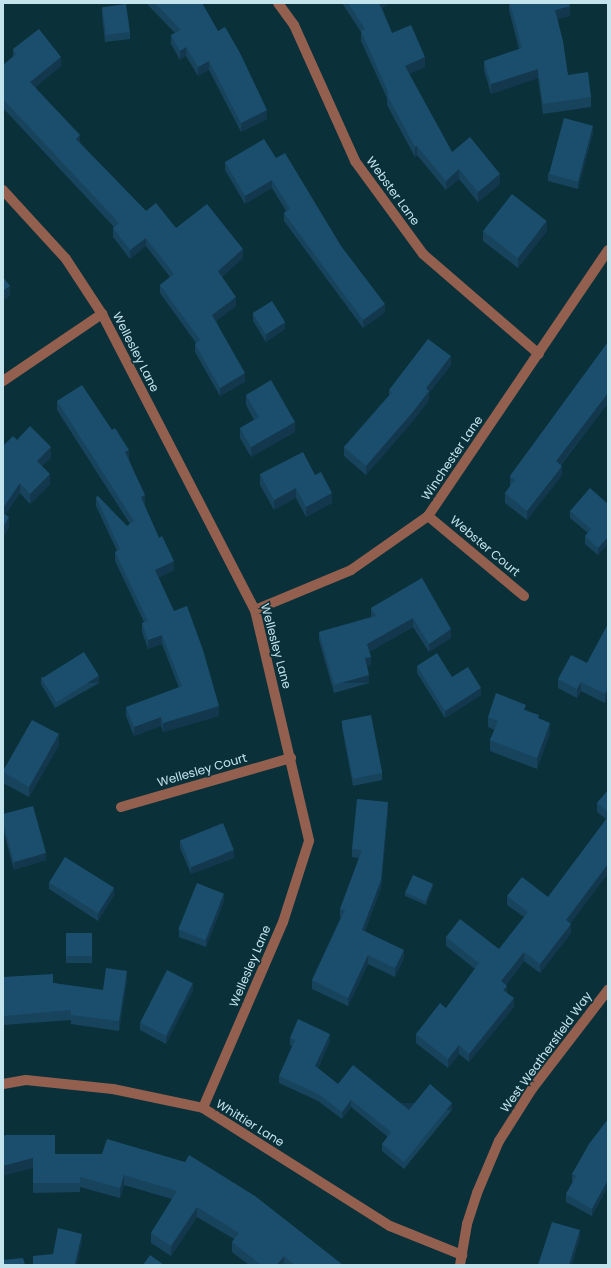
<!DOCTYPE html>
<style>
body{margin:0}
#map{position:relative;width:611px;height:1268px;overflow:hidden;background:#0a3039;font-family:Poppins,sans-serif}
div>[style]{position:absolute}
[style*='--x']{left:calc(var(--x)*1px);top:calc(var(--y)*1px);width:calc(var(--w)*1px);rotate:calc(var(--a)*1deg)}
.minor>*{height:10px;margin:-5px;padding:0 5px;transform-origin:5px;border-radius:5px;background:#935f4f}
.wall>*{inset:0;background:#17435d;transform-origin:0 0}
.shaded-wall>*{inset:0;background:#13374c;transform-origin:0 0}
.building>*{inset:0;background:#1b4e6c;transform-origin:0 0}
span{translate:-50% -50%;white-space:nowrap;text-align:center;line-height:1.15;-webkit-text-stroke:3px #0a3039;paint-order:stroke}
.street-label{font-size:12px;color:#c3e3ed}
.frame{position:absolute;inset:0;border:4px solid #c3e3ed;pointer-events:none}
</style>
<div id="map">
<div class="minor">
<i style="--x:278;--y:3;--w:27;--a:54"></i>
<i style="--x:294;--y:25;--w:149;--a:65.8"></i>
<i style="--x:355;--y:161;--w:115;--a:53.8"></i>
<i style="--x:423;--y:254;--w:153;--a:40.8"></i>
<i style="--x:3;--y:190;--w:93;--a:47.6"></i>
<i style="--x:66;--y:259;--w:66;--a:56.8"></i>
<i style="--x:102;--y:314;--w:333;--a:62.7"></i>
<i style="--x:255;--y:610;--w:237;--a:76.8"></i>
<i style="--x:309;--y:841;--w:85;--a:107.8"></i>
<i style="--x:283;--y:922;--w:202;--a:113.3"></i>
<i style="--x:3;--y:381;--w:120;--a:-34.1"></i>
<i style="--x:428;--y:516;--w:125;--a:39.8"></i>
<i style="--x:255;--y:610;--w:104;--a:-22.6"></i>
<i style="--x:351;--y:570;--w:94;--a:-35"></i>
<i style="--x:428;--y:516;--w:321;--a:-55.9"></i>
<i style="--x:121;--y:807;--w:177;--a:-16.1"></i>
<i style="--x:3;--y:1084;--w:23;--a:-10"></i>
<i style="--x:26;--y:1080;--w:87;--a:5.9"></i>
<i style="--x:113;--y:1089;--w:92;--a:11.9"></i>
<i style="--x:203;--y:1108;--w:221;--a:32.3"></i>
<i style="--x:390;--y:1226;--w:78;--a:21.9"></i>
<i style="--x:460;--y:1265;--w:42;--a:-80.3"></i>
<i style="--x:467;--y:1224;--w:33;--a:-72"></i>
<i style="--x:477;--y:1193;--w:56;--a:-67.1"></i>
<i style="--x:499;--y:1141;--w:62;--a:-57.6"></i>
<i style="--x:532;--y:1089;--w:125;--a:-52.5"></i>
</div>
<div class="wall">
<i style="clip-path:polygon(146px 3px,202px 3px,267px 119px,241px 132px,209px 70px,198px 76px,186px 56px,180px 60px,171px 44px,171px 35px,175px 33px)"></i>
<i style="clip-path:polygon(342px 3px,390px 3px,382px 8px,392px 33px,425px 67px,409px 74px,452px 152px,500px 184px,478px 202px,459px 179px,446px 190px,417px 155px,415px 157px,387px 105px,387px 98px,361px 41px,361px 32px)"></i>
<i style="clip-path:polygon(509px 3px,569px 3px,570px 16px,557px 19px,568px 75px,591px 97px,591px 107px,543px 114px,538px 78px,491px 94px,484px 70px,484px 61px,519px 49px,509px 10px)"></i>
<i style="clip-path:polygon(102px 8px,130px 32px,130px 39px,105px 42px,102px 15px)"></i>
<i style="clip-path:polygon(13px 49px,61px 66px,35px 87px,80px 143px,146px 211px,176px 228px,243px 258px,222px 277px,236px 306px,216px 321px,245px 382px,220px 396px,195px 352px,195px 344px,196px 343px,160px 293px,160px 285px,170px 277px,146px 246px,130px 259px,113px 237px,113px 228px,114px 227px,3px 108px,3px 65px,13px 57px)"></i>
<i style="clip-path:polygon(593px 133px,578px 189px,548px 181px,548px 174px)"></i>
<i style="clip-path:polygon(276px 158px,341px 246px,385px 312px,363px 328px,284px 221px,284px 213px,286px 211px,272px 188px,245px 204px,225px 170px,225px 162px)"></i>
<i style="clip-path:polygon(483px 231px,547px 231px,518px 268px,483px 241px)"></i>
<i style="clip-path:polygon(253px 314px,285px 329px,266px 342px,253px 321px)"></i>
<i style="clip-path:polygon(608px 342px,608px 403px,561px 465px,562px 475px,527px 520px,505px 503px,505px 493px,510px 486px,510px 476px)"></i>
<i style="clip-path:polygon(451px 365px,429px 393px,429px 400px,412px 422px,366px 475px,344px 456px,344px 447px,389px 396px,389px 390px)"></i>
<i style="clip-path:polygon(246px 395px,295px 432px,251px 457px,240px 438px,240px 428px,254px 420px,246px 405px)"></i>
<i style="clip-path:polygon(57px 401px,129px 459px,145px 505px,144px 505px,174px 570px,158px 578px,219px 716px,163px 732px,161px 726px,134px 736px,126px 716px,126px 707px,179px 688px,162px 644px,148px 649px,142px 632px,142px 623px,144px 622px,115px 561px,115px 552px,117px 551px,96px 506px,96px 497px,127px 526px,130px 524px,57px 410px)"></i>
<i style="clip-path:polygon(17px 440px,51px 458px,42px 466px,50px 484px,30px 504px,20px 493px,5px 515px,9px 528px,3px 537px,3px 446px)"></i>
<i style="clip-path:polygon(260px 474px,315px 475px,332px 503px,306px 517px,296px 498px,274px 510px,260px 485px)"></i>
<i style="clip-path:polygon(608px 504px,608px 544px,598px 555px,585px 544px,585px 536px,588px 533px,570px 518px,570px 511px)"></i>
<i style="clip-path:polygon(422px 578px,451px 638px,429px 652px,413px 627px,369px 652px,371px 665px,367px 666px,369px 683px,334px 693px,319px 640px,319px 632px,371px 617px,371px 608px)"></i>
<i style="clip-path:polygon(608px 624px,605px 703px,581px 691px,577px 698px,558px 688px,558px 679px,587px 663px)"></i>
<i style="clip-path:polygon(417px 666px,452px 677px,481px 695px,445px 718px,417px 673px)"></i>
<i style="clip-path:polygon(41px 677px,99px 683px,55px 708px,41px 684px)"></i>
<i style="clip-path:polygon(526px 710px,539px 718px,550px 733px,537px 769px,490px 751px,490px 740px,495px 730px,488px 727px,488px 717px)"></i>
<i style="clip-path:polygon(342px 721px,382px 773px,382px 780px,353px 786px,342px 728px)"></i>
<i style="clip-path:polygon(59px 745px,29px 797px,3px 783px,3px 771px)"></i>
<i style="clip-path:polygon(608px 790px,608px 873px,570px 924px,571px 933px,540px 973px,524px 961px,506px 985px,507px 993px,514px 1007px,469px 1062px,459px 1054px,448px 1068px,416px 1043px,416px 1034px,446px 1008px,475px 969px,446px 946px,446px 937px,499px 949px,524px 917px,507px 905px,507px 896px,548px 897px,606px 819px,597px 812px,597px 803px)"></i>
<i style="clip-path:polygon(388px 810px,381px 888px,365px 931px,404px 958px,395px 977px,368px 964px,348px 1006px,312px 989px,312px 980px,341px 917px,340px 917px,340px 909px,359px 858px,352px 857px,352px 849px)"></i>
<i style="clip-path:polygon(3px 814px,46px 860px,14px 870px,3px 829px)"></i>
<i style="clip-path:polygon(180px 840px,234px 858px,191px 874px,180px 848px)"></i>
<i style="clip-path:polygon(49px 882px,114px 895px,98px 921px,49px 889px)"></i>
<i style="clip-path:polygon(433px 887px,426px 905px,405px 896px,405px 892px)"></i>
<i style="clip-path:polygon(224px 901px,206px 947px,179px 937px,179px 930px)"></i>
<i style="left:66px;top:933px;width:26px;height:30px"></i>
<i style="clip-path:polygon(3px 977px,53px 983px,103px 990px,127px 980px,119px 1031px,71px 1024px,71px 1020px,3px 1025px)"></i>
<i style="clip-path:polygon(193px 990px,166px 1044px,140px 1030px,140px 1023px)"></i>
<i style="clip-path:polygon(290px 1038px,330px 1041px,318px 1068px,338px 1084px,409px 1110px,452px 1110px,404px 1169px,382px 1151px,382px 1144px,388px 1137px,351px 1107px,342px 1119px,318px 1101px,279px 1083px,279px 1076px,292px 1046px,290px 1045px)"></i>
<i style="clip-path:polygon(608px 1119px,592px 1216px,566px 1202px,566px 1194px,573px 1182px,572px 1181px,572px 1174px)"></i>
<i style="clip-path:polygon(55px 1154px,102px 1154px,343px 1265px,249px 1265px,232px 1252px,232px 1242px,234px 1239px,197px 1217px,171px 1256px,151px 1243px,151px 1233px,172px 1199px,124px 1185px,120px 1198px,80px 1187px,80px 1192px,33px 1193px,33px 1168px)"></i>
</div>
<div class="shaded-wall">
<i style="clip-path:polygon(378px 3px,390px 3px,378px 10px)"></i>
<i style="clip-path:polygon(570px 6px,570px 16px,555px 19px,555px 10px)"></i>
<i style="clip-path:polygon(186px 47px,186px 56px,180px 60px,180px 51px)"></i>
<i style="clip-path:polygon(61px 57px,61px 66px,30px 90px,30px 82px)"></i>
<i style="clip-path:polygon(425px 57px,425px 67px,405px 76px,405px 66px)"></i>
<i style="clip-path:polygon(209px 61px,209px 70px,198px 76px,198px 67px)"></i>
<i style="clip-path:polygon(538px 69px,538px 78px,491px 94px,491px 84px)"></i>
<i style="clip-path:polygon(267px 110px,267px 119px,241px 132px,241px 123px)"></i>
<i style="clip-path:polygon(593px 126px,593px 133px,578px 189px,578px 182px)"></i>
<i style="clip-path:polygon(80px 135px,80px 144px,76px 139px)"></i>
<i style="clip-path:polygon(417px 146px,417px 155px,415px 157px,415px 147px)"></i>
<i style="clip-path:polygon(459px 169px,459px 179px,446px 190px,446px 181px)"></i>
<i style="clip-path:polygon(500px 174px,500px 184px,478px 202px,478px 192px)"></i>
<i style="clip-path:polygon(272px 180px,272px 188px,245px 204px,245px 196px)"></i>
<i style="clip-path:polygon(547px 221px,547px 231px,518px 268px,518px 258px)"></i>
<i style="clip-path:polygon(146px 238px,146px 246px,130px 259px,130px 250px)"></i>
<i style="clip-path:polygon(243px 249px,243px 258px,218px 280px,218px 271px)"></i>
<i style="clip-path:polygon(10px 286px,10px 296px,3px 301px,3px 291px)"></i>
<i style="clip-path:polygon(236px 297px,236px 306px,212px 324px,212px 315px)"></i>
<i style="clip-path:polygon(385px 304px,385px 312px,363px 328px,363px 320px)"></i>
<i style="clip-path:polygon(285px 322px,285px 329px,266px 342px,266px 334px)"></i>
<i style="clip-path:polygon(451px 356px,451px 365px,429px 393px,429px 400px,412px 422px,366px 475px,366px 466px)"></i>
<i style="clip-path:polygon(245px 373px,245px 382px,220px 396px,220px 388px)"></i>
<i style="clip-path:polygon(608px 393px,608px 403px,556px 470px,556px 461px)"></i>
<i style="clip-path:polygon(295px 422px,295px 432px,251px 457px,251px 447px)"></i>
<i style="clip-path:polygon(51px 447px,51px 458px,37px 471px,37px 461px)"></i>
<i style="clip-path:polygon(129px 450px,129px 459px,125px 461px,125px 452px)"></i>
<i style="clip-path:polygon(562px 466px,562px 475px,527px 520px,527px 511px)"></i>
<i style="clip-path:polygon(50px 474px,50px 484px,30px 504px,30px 494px)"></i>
<i style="clip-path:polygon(20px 483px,20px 493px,3px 518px,3px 508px)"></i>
<i style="clip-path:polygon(296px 488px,296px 498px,274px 510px,274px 500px)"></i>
<i style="clip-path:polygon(332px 493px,332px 503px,306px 517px,306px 507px)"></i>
<i style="clip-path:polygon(145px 495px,145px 505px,141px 507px,141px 497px)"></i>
<i style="clip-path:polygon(9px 517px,9px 528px,3px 537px,3px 527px)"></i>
<i style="clip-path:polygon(608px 537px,608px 544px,598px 555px,598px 548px)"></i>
<i style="clip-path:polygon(174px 561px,174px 570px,155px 579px,155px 570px)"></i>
<i style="clip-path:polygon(413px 618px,413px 627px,367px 653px,367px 644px)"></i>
<i style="clip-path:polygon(451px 629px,451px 638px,429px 652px,429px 644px)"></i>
<i style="clip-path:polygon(162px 635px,162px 644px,148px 649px,148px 640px)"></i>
<i style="clip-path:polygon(371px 657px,371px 665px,365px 667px,365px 658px)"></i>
<i style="left:369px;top:675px;width:8px;height:36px;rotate:90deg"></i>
<i style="left:99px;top:676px;width:7px;height:51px;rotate:90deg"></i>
<i style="clip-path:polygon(581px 682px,581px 691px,577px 698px,577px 689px)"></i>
<i style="clip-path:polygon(481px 688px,481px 695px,445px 718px,445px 711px)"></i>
<i style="clip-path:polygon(608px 688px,608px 697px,605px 703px,605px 694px)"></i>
<i style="clip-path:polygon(219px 706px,219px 716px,163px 732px,163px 723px)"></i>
<i style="clip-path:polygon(161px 717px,161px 726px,134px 736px,134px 727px)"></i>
<i style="clip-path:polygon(550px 723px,550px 733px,537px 769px,537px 758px)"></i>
<i style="clip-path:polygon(59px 734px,59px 745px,29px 797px,29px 787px)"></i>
<i style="clip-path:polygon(388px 802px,388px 810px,381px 888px,362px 938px,362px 930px)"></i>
<i style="clip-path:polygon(234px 850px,234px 858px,191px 874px,191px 867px)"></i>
<i style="clip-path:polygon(46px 853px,46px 860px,14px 870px,14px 862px)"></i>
<i style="clip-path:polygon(608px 864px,608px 873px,566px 929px,566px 920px)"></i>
<i style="clip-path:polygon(433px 884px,433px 887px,426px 905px,426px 901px)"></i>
<i style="clip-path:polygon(114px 888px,114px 895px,98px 921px,98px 913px)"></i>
<i style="clip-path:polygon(224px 894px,224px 901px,206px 947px,206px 940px)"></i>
<i style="clip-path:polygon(571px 924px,571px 933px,540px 973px,540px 964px)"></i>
<i style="clip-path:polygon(404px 950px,404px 958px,395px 977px,395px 968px)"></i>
<i style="clip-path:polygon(524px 952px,524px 961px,501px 990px,501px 981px)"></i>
<i style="clip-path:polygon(368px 955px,368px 964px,348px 1006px,348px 998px)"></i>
<i style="clip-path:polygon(127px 971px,127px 980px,119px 1031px,119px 1021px)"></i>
<i style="clip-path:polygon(193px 983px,193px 990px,166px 1044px,166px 1037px)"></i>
<i style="clip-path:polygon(507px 986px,507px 994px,503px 990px)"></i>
<i style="clip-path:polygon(514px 998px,514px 1007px,469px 1062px,469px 1054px)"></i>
<i style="clip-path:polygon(330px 1034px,330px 1041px,315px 1073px,315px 1066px)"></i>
<i style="clip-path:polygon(459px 1045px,459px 1054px,448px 1068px,448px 1059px)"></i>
<i style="clip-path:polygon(351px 1100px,351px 1107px,342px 1119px,342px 1112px)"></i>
<i style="left:452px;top:1103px;width:7px;height:76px;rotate:90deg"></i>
<i style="clip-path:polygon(33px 1158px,33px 1168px,3px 1176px,3px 1166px)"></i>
<i style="clip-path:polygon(124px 1175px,124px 1185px,120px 1198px,120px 1188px)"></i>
<i style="clip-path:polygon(608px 1180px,608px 1187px,592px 1216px,592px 1209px)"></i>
<i style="clip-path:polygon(197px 1207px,197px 1217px,171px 1256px,171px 1246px)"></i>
<i style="clip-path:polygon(580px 1230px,580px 1238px,572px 1265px,569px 1265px)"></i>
<i style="clip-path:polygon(82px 1234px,82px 1242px,77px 1265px,75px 1265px)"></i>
<i style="clip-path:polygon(284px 1256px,284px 1265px,277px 1265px)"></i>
</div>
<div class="building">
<i style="clip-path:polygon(155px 3px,202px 3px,218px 31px,225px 27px,240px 53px,267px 110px,241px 123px,209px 61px,198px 67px,186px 47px,180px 51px,171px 35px,181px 30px)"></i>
<i style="clip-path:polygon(348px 3px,379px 3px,392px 33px,411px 25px,425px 57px,405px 66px,452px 152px,470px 137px,500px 174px,478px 192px,459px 169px,446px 181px,417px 146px,415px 147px,387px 95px,389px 94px,361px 31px,365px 29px)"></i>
<i style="clip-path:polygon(510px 3px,569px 3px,570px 6px,555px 10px,563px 41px,568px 75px,588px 72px,591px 97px,543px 104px,538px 69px,491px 84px,484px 61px,522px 48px)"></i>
<i style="left:126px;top:4px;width:28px;height:24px;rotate:82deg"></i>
<i style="clip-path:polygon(39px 29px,61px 57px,30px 82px,80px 135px,76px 139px,146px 211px,156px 203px,176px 228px,207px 204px,243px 249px,218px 271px,236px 297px,212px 315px,245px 373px,220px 388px,195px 344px,200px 340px,160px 285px,174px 274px,146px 238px,130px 250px,113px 228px,119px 223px,3px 99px,3px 65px,16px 54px,13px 49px)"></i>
<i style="left:564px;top:118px;width:30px;height:58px;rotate:15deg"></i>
<i style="clip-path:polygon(264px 139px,276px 158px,285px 153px,341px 246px,385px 304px,363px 320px,284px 213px,290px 209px,272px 180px,245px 196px,225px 162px)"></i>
<i style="left:512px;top:194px;width:44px;height:47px;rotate:38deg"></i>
<i style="clip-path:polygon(3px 277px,10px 286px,3px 291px)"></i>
<i style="left:272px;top:301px;width:25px;height:23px;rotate:58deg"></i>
<i style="clip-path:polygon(428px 339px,451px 356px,426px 388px,429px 391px,412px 413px,366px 466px,344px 447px,392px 392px,389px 390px)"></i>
<i style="clip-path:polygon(608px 342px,608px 393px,556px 461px,562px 466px,527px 511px,505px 493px,515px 480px,510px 476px)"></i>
<i style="clip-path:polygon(271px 380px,295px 422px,251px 447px,240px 428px,259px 417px,246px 395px)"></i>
<i style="clip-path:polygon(82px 385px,112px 430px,115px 428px,129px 450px,125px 452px,145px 495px,141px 497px,159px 538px,162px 536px,174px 561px,155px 570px,174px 611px,187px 606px,203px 650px,219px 706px,163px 723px,161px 717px,134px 727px,126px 707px,182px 686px,162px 635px,148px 640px,142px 623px,148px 621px,115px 552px,120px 549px,96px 497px,98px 496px,127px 526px,134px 521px,57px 401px)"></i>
<i style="clip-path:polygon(30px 426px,51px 447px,37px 461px,50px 474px,30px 494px,20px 483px,3px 508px,3px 446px,13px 436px,17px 440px)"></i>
<i style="clip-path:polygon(303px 452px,315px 475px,321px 472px,332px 493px,306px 507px,296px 488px,274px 500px,260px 474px)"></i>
<i style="clip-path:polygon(590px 488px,608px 504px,608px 537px,598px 548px,585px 536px,591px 529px,570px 511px)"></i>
<i style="clip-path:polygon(3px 513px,9px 517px,3px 527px)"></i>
<i style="clip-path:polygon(422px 578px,451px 629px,429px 644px,413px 618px,367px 644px,371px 657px,365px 658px,369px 675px,334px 685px,319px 632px,376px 616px,371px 608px)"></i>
<i style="clip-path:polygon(608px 624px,608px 688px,605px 694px,581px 682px,577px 689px,558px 679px,571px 655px,587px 663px)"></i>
<i style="left:84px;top:652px;width:28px;height:50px;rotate:58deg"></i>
<i style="clip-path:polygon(437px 653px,452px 677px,468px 667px,481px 688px,445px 711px,417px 666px)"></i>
<i style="clip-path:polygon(496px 693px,526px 705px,524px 710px,539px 715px,538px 718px,550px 723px,537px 758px,490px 740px,498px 721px,488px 717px)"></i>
<i style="left:371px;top:715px;width:59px;height:30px;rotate:79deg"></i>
<i style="clip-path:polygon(32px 720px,59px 734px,29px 787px,3px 772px,3px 771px)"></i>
<i style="clip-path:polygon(608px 790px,608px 812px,597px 803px)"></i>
<i style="clip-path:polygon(357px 799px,388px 802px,381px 880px,362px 930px,404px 950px,395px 968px,368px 955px,348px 998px,312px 980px,345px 910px,340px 909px,362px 850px,352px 849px)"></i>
<i style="clip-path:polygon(33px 806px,46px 853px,14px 862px,3px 822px,3px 814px)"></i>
<i style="clip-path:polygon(608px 817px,608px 864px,566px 920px,571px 924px,540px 964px,524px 952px,501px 981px,507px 986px,503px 990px,514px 998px,469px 1054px,459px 1045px,448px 1059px,416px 1034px,440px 1003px,446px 1008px,479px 963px,446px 937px,460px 919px,499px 949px,528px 912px,507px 896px,522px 877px,548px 897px)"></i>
<i style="left:223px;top:823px;width:29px;height:46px;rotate:68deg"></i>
<i style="left:65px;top:857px;width:58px;height:30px;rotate:32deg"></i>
<i style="left:413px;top:875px;width:22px;height:19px;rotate:24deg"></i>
<i style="left:197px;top:883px;width:29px;height:50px;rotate:22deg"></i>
<i style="left:66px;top:933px;width:26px;height:23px"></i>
<i style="clip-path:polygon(106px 968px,127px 971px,119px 1021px,71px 1015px,71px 1010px,3px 1016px,3px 977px,53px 974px,53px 983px,103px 990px)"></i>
<i style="left:167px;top:970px;width:29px;height:59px;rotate:27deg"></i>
<i style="clip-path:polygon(298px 1019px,330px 1034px,315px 1066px,338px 1084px,353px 1065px,409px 1110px,430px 1084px,452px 1103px,404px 1162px,382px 1144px,391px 1132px,351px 1100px,342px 1112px,318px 1094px,279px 1076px,295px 1040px,290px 1038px)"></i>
<i style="clip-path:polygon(608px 1119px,608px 1180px,592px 1209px,566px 1194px,576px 1176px,572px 1174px,589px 1144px)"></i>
<i style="clip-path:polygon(6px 1135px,55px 1135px,55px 1154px,102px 1154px,107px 1139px,185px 1162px,189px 1155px,255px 1196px,343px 1265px,295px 1265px,284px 1256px,277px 1265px,261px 1265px,232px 1242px,239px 1233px,197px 1207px,171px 1246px,151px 1233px,177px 1191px,124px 1175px,120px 1188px,80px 1177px,80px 1183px,33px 1183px,33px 1158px,3px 1166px,3px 1136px)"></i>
<i style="clip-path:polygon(552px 1222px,580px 1230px,569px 1265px,538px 1265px)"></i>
<i style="clip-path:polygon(58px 1228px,82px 1234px,75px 1264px,81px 1265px,33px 1265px,33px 1256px,53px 1254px)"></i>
<i style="clip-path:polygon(150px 1255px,164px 1265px,143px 1265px)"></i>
<i style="clip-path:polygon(23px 1258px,25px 1265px,3px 1265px,3px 1260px)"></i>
</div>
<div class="street-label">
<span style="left:393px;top:191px;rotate:54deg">Webster Lane</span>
<span style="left:136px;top:352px;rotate:63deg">Wellesley Lane</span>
<span style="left:452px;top:458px;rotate:-56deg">Winchester Lane</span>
<span style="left:485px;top:546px;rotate:40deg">Webster Court</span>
<span style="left:276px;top:646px;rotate:75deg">Wellesley Lane</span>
<span style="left:202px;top:770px;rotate:-16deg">Wellesley Court</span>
<span style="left:250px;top:966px;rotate:-67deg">Wellesley Lane</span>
<span style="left:546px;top:1052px;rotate:-54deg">West Weathersfield Way</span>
<span style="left:250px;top:1123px;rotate:32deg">Whittier Lane</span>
</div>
<div class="frame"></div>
</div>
